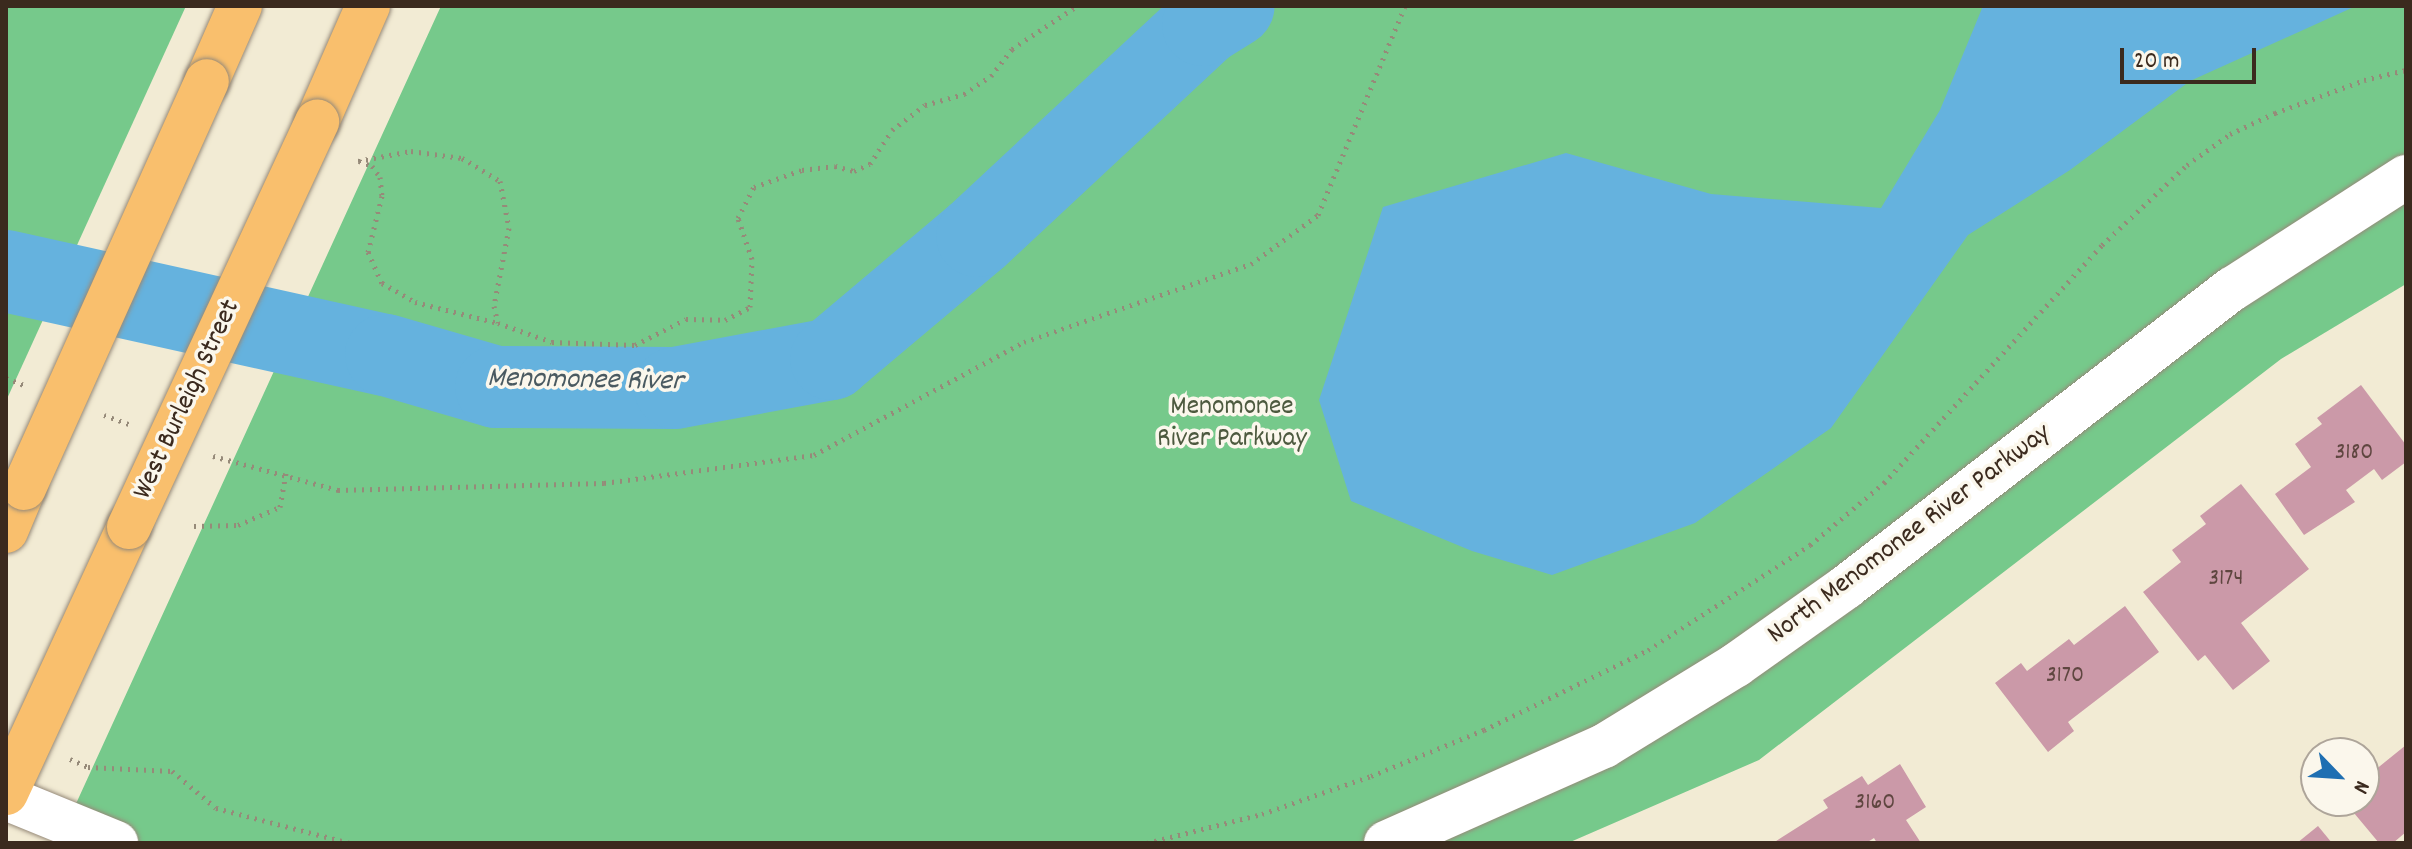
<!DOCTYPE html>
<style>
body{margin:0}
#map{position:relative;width:2412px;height:849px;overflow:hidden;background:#f2ebd4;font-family:Dekko,sans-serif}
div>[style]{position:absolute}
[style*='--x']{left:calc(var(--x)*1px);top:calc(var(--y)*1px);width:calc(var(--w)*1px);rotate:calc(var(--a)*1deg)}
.green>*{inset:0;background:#76c98b}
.water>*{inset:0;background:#65b2de}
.river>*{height:82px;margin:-41px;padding:0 41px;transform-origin:41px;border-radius:41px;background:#65b2de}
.building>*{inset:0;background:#cb99a8}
.path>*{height:5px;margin-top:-2.5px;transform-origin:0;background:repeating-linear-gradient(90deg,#968a79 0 2px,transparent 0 8px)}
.roads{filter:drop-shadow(0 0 2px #968a79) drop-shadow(0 0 2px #968a79)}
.minor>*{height:44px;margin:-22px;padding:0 22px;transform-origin:22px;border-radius:22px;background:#fff}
.major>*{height:44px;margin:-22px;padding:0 22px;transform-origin:22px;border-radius:22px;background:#f9bf6d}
.bridges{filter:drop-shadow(0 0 2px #968a79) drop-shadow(0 0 2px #968a79)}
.major-bridge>*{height:44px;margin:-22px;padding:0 22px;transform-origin:22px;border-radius:22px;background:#f9bf6d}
span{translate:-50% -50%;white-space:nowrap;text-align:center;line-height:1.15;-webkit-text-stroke:7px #fbf7ec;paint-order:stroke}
.number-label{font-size:24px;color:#5f4640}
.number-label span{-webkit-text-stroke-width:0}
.street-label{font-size:28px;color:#3b2a1e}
.park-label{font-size:28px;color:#4d5a3f}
.water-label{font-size:30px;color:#4a5a61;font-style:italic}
.frame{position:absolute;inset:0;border:8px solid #3b2a1e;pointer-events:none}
.north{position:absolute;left:2300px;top:737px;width:80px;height:80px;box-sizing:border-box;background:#fbf7ec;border:2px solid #aea59a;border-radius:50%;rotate:115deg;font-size:22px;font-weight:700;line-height:32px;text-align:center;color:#3b2a1e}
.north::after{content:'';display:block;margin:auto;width:28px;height:36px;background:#1f6fb2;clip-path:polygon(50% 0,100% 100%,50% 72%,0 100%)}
.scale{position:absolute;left:2120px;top:48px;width:136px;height:36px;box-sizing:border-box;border:4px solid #3b2a1e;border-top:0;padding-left:10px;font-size:24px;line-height:28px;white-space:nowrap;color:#3b2a1e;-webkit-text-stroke:6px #fbf7ec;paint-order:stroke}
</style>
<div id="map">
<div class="green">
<i style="clip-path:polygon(6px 6px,186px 6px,6px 401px)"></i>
<i style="clip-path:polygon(441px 6px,2406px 6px,2406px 284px,2281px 359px,1759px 760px,1568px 843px,58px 843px)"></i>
</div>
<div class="water">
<i style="clip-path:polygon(1983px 6px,2356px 6px,2190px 81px,2070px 170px,1968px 235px,1831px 428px,1695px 523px,1552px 575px,1472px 551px,1351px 501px,1319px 400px,1383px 207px,1566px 153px,1711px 194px,1881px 208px,1940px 110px)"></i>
</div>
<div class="river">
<i style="--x:6;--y:271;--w:389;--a:12.5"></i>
<i style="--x:386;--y:355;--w:115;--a:16.2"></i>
<i style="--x:496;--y:387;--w:179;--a:0.3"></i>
<i style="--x:675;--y:388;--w:159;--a:-10.5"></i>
<i style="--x:831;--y:359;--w:191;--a:-40.1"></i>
<i style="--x:977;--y:236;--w:309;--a:-43"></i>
<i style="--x:1203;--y:25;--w:36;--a:-32"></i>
</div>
<div class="building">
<i style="clip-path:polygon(2361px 385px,2406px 445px,2406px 462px,2382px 480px,2374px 469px,2346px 490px,2355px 502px,2304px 535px,2275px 494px,2311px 467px,2295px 444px,2322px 424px,2317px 418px)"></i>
<i style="clip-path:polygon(2241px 484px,2309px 569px,2241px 623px,2270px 661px,2233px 690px,2205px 655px,2198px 661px,2143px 592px,2181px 562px,2172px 550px,2206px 524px,2200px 516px)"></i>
<i style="clip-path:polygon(2125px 606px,2159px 652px,2068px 722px,2074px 731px,2048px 752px,1995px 683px,2021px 663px,2027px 671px,2069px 639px,2074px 645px)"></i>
<i style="clip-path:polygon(2406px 745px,2406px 832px,2393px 843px,2379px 843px,2344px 801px,2364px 801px,2364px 779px)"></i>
<i style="clip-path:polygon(1900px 764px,1926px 807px,1906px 820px,1921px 843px,1877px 843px,1874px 838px,1866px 843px,1773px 843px,1828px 808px,1823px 800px,1862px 776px,1868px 785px)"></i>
<i style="clip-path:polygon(2318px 826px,2332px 843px,2297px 843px)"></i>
</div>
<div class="path">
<i style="--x:358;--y:161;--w:54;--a:-10.7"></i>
<i style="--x:411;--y:151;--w:51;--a:7.8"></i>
<i style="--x:462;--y:158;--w:44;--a:31.2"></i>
<i style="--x:500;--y:181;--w:48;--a:79.2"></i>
<i style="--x:509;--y:228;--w:79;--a:100.9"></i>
<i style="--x:494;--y:306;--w:17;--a:77"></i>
<i style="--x:498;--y:323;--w:57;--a:19.4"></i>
<i style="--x:552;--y:342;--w:83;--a:2.1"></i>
<i style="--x:635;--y:345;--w:57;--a:-27"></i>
<i style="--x:686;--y:319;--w:39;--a:1"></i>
<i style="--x:725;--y:320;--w:28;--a:-27"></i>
<i style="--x:750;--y:307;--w:48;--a:-87.6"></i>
<i style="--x:752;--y:259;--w:43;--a:-108.9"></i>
<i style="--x:738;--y:218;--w:35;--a:-63"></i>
<i style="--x:754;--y:187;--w:51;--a:-19.5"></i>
<i style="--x:802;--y:170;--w:33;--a:-7"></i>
<i style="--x:835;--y:166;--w:20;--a:15"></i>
<i style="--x:854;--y:171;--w:17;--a:-24"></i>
<i style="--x:870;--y:164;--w:40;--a:-57.1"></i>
<i style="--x:892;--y:130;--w:41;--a:-37.1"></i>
<i style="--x:925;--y:105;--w:41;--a:-15.8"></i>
<i style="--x:964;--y:94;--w:32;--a:-34"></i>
<i style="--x:991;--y:76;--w:34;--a:-52"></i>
<i style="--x:1012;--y:49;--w:78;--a:-33.5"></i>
<i style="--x:359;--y:161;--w:14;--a:21"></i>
<i style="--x:372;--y:166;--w:14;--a:54"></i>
<i style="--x:380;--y:177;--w:19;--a:84"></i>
<i style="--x:382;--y:196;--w:58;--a:104"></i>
<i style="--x:368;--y:252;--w:34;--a:66"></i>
<i style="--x:382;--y:283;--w:38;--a:30"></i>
<i style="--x:415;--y:302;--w:86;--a:14.2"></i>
<i style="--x:6;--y:378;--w:19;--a:21"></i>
<i style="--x:104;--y:415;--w:27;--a:20"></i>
<i style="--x:213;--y:456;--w:130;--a:15.2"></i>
<i style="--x:338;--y:490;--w:266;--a:-1.5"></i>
<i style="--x:604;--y:483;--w:212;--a:-7.6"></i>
<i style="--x:814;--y:455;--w:238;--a:-28.3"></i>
<i style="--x:1024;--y:342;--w:240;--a:-19"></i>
<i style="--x:1251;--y:264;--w:83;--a:-36.2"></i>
<i style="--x:1318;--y:215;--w:226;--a:-67.4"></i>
<i style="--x:194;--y:526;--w:44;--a:-1.3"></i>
<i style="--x:238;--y:525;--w:46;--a:-23.2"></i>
<i style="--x:280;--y:507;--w:36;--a:-80"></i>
<i style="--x:70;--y:759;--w:20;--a:24"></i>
<i style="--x:88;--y:767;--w:84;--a:2.7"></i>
<i style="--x:172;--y:771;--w:57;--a:40.1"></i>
<i style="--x:216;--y:808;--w:138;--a:14.7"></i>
<i style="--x:1147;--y:843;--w:119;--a:-14.2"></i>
<i style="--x:1262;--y:814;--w:115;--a:-19.2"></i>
<i style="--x:1371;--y:776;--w:122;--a:-22.2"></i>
<i style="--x:1484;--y:730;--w:182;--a:-26"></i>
<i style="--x:1648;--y:650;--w:193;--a:-32.9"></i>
<i style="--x:1810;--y:545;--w:97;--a:-40"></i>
<i style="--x:1884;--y:483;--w:323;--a:-47.5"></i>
<i style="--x:2102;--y:245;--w:117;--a:-43.3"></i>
<i style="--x:2187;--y:165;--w:53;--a:-35.8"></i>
<i style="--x:2230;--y:134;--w:50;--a:-25"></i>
<i style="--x:2275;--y:113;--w:95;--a:-20.3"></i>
<i style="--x:2364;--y:80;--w:43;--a:-13.4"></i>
</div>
<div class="roads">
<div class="minor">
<i style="--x:6;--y:798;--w:119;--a:22.2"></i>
<i style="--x:1386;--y:843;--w:239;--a:-24"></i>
<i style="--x:1604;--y:746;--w:155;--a:-31.5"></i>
<i style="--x:1736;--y:665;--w:135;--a:-35.3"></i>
<i style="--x:1846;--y:587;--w:488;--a:-37.7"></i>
<i style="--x:2232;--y:289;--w:207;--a:-32.8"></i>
</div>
<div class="major">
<i style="--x:207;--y:81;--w:82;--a:-66.3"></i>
<i style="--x:317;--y:122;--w:127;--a:-66.3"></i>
<i style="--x:6;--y:531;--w:47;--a:-67.3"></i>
<i style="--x:6;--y:793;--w:293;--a:-65.2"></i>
</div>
</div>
<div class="bridges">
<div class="major-bridge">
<i style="--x:24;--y:488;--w:446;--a:-65.8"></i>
<i style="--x:129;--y:527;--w:447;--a:-65.1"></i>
</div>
</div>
<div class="number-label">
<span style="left:2354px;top:454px">3180</span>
<span style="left:2226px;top:580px">3174</span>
<span style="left:2065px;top:677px">3170</span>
<span style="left:1875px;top:804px">3160</span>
</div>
<div class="street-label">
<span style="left:188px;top:400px;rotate:-65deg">West Burleigh Street</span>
<span style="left:1910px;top:535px;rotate:-37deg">North Menomonee River Parkway</span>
</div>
<div class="park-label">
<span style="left:1232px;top:424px">Menomonee<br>River Parkway</span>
</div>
<div class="water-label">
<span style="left:585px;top:382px;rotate:1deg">Menomonee River</span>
</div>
<div class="frame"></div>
<div class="north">N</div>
<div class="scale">20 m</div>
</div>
